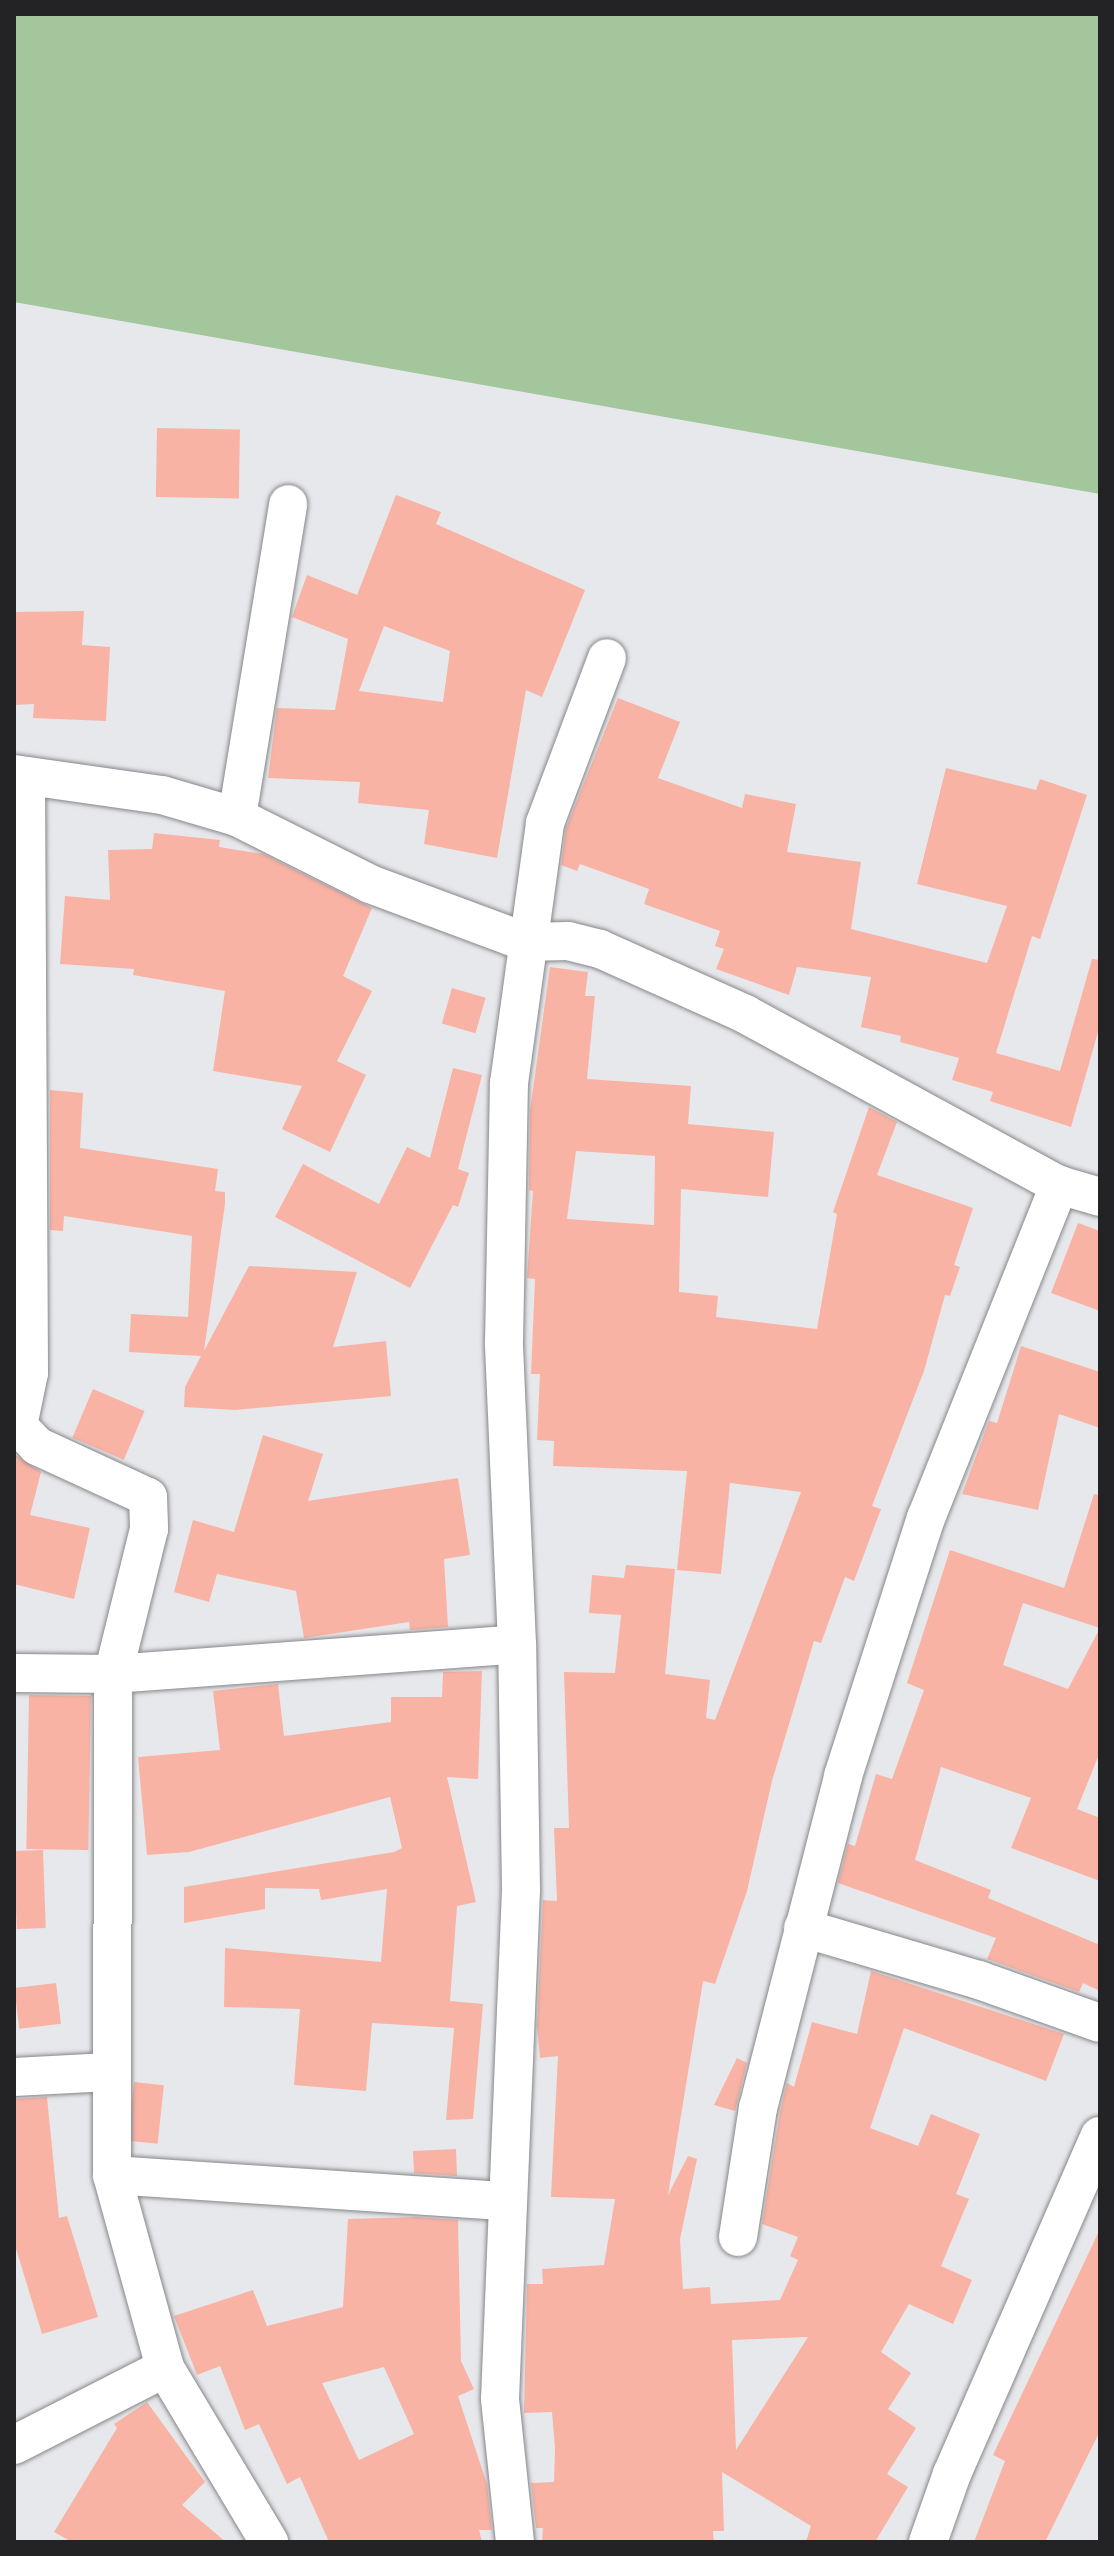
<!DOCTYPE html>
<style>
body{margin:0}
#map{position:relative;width:1114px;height:2556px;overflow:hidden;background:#e7e8eb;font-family:Lato,sans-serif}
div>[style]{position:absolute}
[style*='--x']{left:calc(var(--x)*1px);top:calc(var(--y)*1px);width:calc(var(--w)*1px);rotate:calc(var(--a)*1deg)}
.green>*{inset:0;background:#a3c69d}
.building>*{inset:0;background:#f9b3a5;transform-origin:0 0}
.roads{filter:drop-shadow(0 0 2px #87878b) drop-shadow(0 0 2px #87878b)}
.street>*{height:38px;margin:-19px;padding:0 19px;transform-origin:19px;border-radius:19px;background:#fff}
span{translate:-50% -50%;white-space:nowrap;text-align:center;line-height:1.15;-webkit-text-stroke:6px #f4f5f9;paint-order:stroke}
.frame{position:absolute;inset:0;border:16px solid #232325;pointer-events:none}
</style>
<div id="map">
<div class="green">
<i style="clip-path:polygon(14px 14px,1100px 14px,1100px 494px,14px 302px)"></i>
</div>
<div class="building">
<i style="left:157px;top:428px;width:83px;height:69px;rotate:1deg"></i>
<i style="clip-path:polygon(evenodd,396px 495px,441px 512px,436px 524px,585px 590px,542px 697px,526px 690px,497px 858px,424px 844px,429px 810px,358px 803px,360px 782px,268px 778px,277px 708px,335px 710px,348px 639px,292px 617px,307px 575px,357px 595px,396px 495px,384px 626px,450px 651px,443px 702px,359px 691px,384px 626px)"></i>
<i style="clip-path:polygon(84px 611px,82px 645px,110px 647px,106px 721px,33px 718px,34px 704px,14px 705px,14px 612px)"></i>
<i style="clip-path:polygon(618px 698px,680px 722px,658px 778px,742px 808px,745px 794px,796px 804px,787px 852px,861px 862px,851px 929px,987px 963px,1007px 906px,917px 884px,946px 768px,1036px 790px,1040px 779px,1087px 795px,1040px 939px,1032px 936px,996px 1053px,1060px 1071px,1092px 959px,1100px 960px,1100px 1025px,1071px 1127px,990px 1101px,993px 1092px,952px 1080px,959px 1058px,900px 1042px,901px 1036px,861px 1027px,871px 977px,797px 967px,789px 995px,716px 969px,724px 949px,715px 946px,720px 931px,644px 904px,649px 889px,580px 864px,577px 871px,561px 865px,566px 828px)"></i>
<i style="clip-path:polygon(154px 833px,220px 840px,219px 847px,263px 854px,372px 908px,343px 976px,372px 991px,337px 1061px,366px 1075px,330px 1152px,282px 1129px,302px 1086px,213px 1071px,225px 991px,133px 975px,134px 969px,60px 964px,65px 896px,110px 900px,108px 850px,152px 849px)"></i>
<i style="clip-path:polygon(evenodd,550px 967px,588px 972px,585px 996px,595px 996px,587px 1079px,691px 1086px,688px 1124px,774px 1132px,768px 1197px,681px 1189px,679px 1292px,718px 1296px,716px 1317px,817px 1329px,837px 1214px,833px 1212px,869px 1107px,897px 1122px,877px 1175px,973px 1208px,954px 1265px,960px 1267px,950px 1296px,945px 1295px,924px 1371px,872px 1506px,881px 1509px,854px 1581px,845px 1577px,821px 1643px,814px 1641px,772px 1781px,747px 1891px,715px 1984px,703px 1981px,668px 2195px,688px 2156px,697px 2159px,680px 2239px,683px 2289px,710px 2287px,711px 2304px,780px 2300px,798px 2260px,790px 2256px,798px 2237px,762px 2224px,780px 2112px,787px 2083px,794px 2087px,812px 2022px,857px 2034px,871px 1971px,1064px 2034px,1046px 2081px,904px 2028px,870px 2128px,918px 2146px,931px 2114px,980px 2134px,956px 2194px,969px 2199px,941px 2266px,972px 2280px,953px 2324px,909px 2304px,881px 2352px,911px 2373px,888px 2409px,916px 2428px,887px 2474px,908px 2487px,875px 2542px,806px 2542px,811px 2526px,722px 2472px,724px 2531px,713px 2531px,714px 2542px,542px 2542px,543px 2528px,536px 2528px,531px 2483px,554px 2482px,555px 2448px,552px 2412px,524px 2413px,527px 2284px,543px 2284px,542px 2269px,604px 2265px,615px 2199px,551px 2197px,558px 2056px,540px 2058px,537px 2026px,543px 1900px,557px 1901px,554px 1828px,569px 1828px,564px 1672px,615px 1673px,621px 1615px,589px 1613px,592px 1575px,624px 1578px,626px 1565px,675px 1569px,665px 1674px,710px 1680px,706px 1718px,715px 1720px,801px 1492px,730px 1483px,721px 1574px,677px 1570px,687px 1471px,553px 1466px,554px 1441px,537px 1440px,540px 1374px,531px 1374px,535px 1279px,527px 1278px,533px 1191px,529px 1190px,530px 1111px,550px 967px,576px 1151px,655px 1156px,654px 1225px,567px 1219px,576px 1151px,550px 967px,808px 2337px,736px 2450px,732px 2340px,808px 2337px)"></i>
<i style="left:452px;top:988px;width:35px;height:37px;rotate:16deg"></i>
<i style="clip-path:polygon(453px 1068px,482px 1075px,458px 1169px,469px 1173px,458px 1207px,453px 1205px,410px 1288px,275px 1217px,303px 1164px,379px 1204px,407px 1147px,430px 1158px)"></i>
<i style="clip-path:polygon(50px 1090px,83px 1093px,80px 1148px,218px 1169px,215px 1191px,225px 1192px,225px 1204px,204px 1351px,249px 1266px,357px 1272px,333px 1347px,386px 1341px,391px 1396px,235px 1410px,184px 1407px,185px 1387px,201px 1356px,129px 1352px,131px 1314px,188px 1317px,192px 1236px,64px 1216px,63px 1231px,50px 1230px)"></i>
<i style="clip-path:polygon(1078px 1223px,1100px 1231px,1100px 1311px,1051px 1293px)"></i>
<i style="clip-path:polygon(1021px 1346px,1100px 1372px,1100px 1428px,1059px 1414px,1038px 1510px,962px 1494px,989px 1421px,997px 1423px)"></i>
<i style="left:93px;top:1389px;width:56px;height:53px;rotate:23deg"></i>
<i style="clip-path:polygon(263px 1435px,323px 1454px,308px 1501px,458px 1478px,470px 1555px,444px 1559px,448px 1627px,410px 1630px,409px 1622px,304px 1638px,296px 1591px,217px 1574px,209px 1602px,174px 1592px,193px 1520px,234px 1532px)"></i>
<i style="clip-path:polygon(14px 1454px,41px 1472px,30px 1515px,90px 1528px,74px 1599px,14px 1584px)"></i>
<i style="clip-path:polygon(evenodd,1094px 1494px,1100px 1495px,1100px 1752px,1077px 1809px,1100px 1818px,1100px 1881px,1011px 1848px,1031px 1798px,941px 1767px,915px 1860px,991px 1890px,988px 1898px,1100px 1945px,1100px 1991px,1083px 1983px,1079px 1992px,987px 1959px,996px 1938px,838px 1883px,848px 1844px,855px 1846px,876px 1774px,892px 1779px,924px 1690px,907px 1683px,950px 1550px,1064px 1588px,1094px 1494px,1023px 1603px,1100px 1628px,1068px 1689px,1003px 1665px,1023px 1603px)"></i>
<i style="clip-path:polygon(482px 1671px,478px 1779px,447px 1777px,476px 1902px,457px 1906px,450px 2001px,483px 2004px,473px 2119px,446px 2120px,454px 2028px,372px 2023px,366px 2091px,294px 2085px,300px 2009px,224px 2007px,225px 1948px,381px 1962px,387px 1889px,321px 1900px,319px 1889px,265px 1888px,265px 1909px,184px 1923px,184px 1887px,394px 1852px,402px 1848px,390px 1797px,189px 1852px,147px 1855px,138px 1757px,220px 1750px,213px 1691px,278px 1684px,284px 1736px,391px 1722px,391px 1697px,442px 1697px,443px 1672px)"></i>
<i style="left:29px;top:1695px;width:62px;height:154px;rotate:1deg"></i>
<i style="left:43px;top:1850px;width:78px;height:29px;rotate:88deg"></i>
<i style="left:56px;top:1983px;width:41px;height:42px;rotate:83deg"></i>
<i style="clip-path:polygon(737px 2058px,747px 2063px,735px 2111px,714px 2105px)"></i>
<i style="left:134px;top:2082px;width:30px;height:59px;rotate:6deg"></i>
<i style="clip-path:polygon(47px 2097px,59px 2218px,67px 2216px,98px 2317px,42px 2334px,14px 2242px,14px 2099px)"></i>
<i style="clip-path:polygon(456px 2149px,457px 2176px,414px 2173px,413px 2151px)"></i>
<i style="clip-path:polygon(evenodd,417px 2217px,458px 2220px,461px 2361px,474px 2389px,458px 2396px,487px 2484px,492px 2530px,479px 2530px,482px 2542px,329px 2542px,300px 2477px,287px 2484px,259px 2424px,245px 2430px,220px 2366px,197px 2375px,174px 2316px,253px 2290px,267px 2326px,343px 2307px,348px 2219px,417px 2217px,384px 2367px,414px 2434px,359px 2460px,322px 2383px,384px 2367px)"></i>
<i style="clip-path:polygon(1100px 2229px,1100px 2431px,1045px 2542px,974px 2542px,1005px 2461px,993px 2455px)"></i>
<i style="clip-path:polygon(147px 2402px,205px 2482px,182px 2505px,226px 2542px,72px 2542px,54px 2532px,117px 2428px,114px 2424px)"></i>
</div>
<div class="roads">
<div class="street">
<i style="--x:14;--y:774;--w:149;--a:8.1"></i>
<i style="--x:162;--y:795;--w:78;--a:16.3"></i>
<i style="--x:237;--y:817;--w:149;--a:26.7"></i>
<i style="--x:370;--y:884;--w:166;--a:20.4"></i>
<i style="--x:526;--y:942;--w:42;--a:-1.4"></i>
<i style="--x:568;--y:941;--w:33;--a:14"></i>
<i style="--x:600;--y:949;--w:159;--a:24.1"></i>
<i style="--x:745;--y:1014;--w:358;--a:28.6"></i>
<i style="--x:1059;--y:1185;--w:43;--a:16.3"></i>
<i style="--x:26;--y:776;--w:597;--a:89.71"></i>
<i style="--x:29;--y:1373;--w:54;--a:101.7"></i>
<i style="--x:18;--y:1426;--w:28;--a:46"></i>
<i style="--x:37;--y:1446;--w:122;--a:24.7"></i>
<i style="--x:148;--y:1497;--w:32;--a:88"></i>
<i style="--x:149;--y:1529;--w:149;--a:103.9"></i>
<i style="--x:113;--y:1674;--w:501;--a:90.11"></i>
<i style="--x:112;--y:2175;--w:200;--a:74.6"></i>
<i style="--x:165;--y:2368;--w:203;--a:59.1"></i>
<i style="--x:237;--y:817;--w:317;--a:-80.7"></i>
<i style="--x:14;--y:1673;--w:99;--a:0.6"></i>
<i style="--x:113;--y:1674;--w:405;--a:-4.2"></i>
<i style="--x:803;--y:1928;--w:184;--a:16.5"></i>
<i style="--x:979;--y:1980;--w:128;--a:19.6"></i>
<i style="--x:14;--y:2077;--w:95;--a:-3"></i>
<i style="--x:112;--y:2175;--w:395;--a:3.8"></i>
<i style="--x:738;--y:2237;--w:131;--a:-81.2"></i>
<i style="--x:758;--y:2108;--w:343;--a:-75.6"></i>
<i style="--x:843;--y:1776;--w:271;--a:-72.2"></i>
<i style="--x:926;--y:1518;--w:359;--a:-68.2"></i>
<i style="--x:14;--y:2445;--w:169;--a:-27"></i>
<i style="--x:515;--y:2542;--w:144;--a:-96"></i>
<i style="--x:500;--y:2399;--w:509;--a:-87.64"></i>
<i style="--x:521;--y:1890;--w:246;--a:-90.9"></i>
<i style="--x:517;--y:1644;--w:302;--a:-92.5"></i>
<i style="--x:504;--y:1342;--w:259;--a:-88.9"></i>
<i style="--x:509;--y:1083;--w:262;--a:-82.1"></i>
<i style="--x:545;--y:823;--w:176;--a:-69.4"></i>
<i style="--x:928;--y:2542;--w:72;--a:-70.6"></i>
<i style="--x:952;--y:2474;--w:369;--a:-66.4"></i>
</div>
</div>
<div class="frame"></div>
</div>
